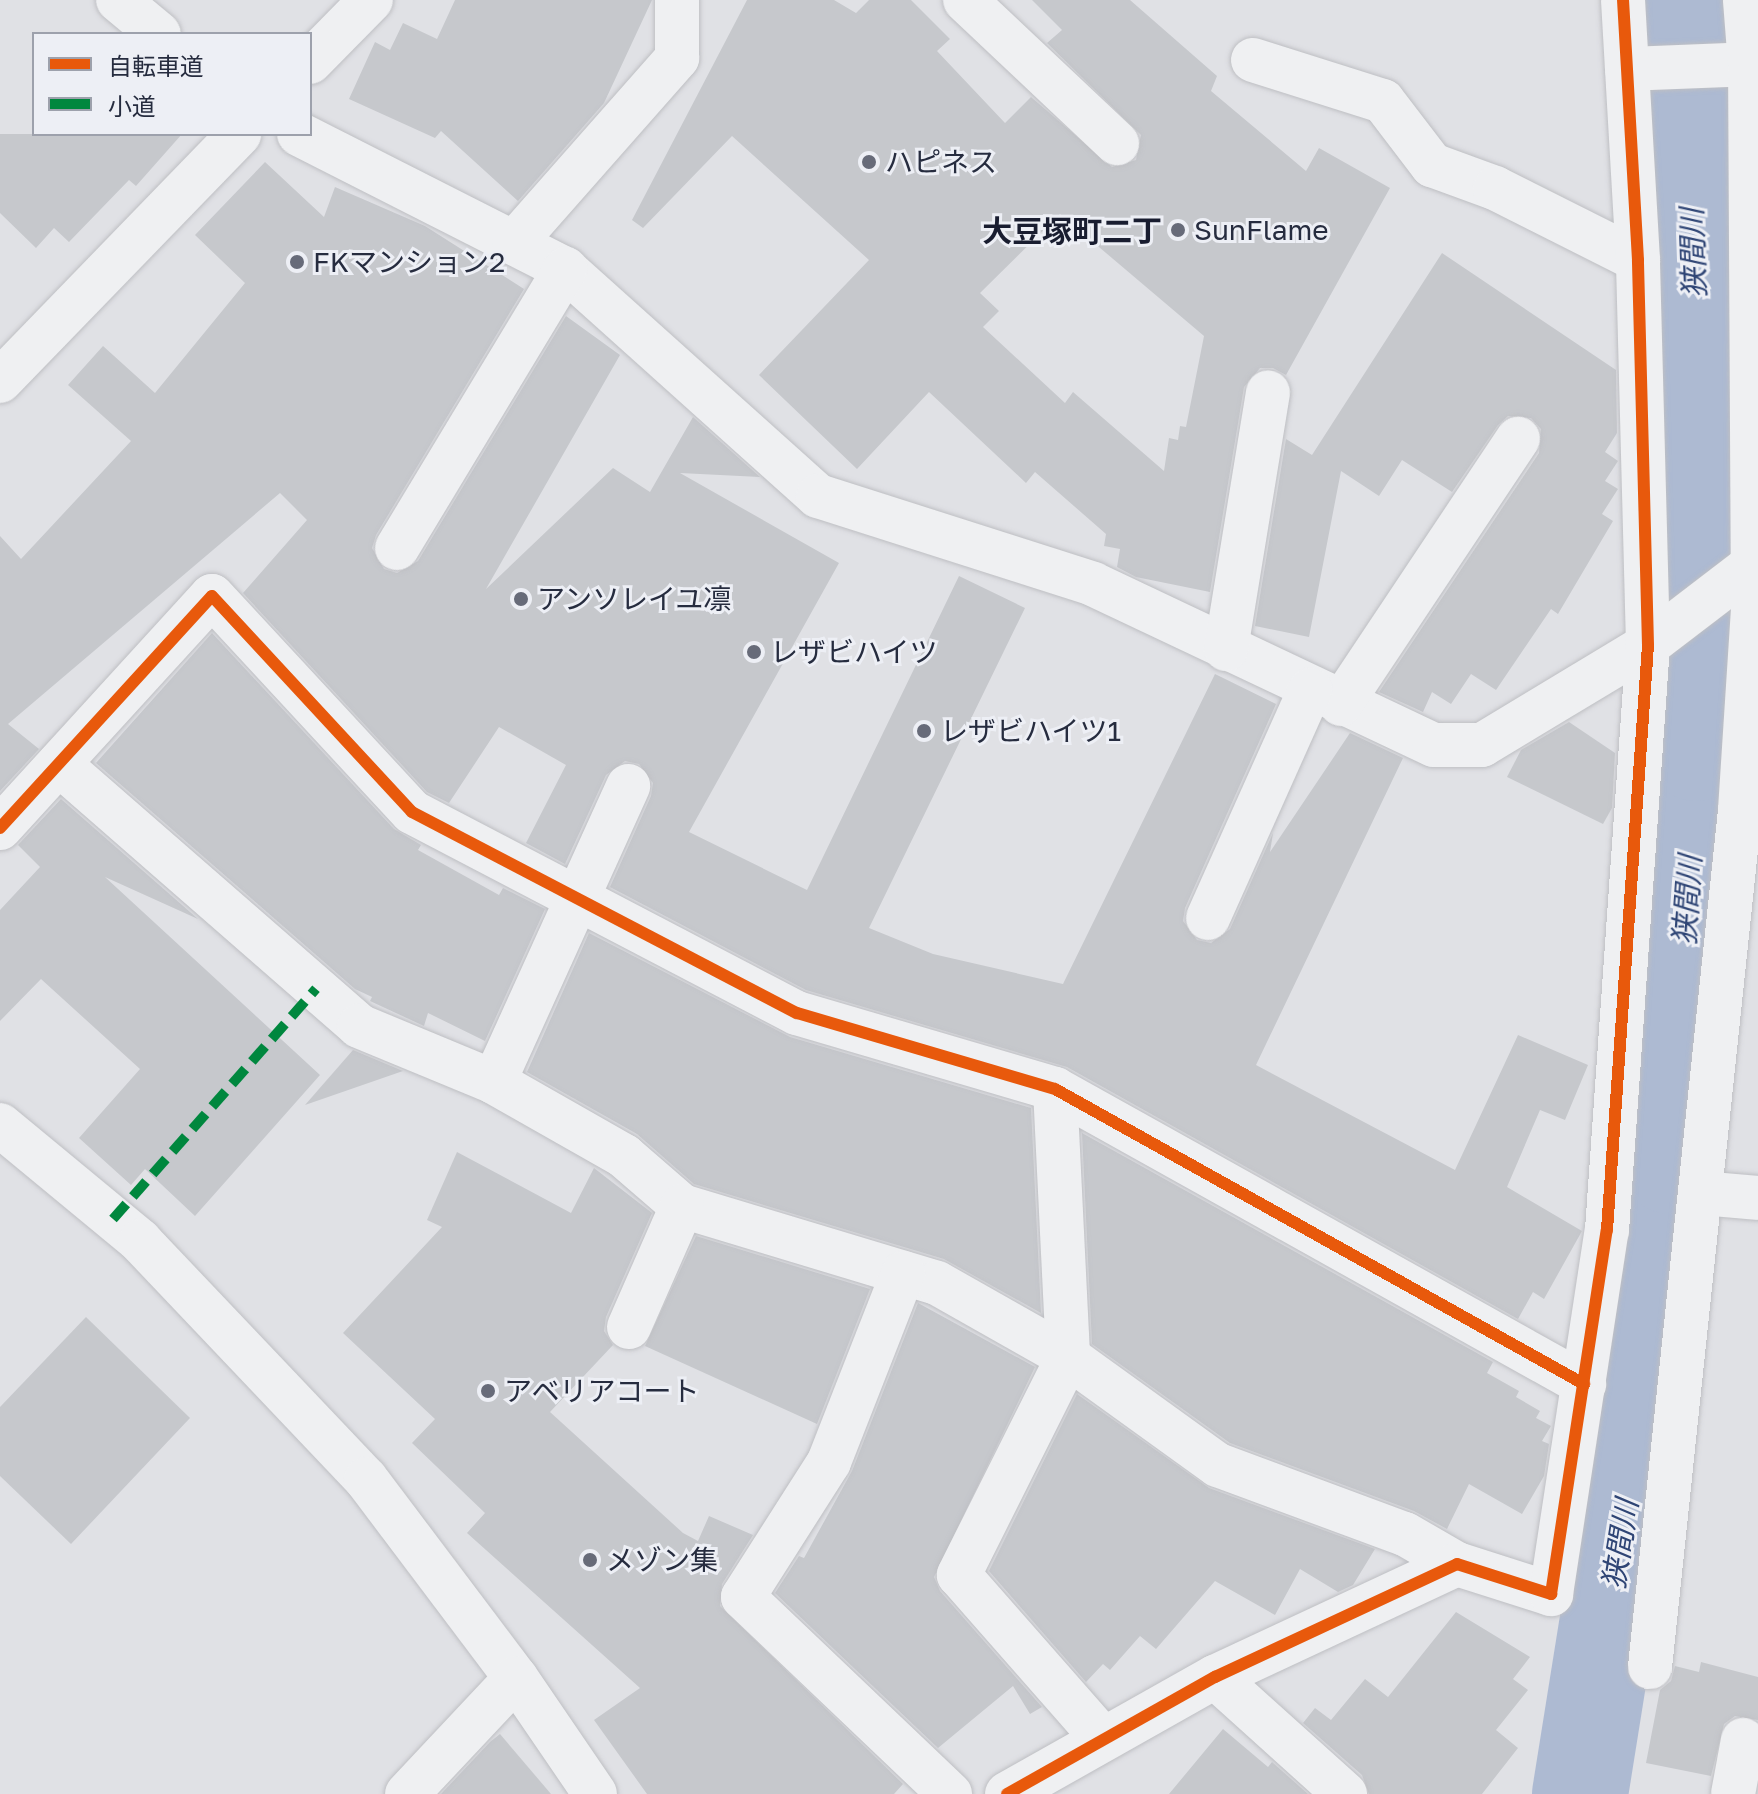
<!DOCTYPE html>
<meta charset="utf-8">
<style>
body{margin:0}
#map{position:relative;width:1758px;height:1794px;overflow:hidden;background:#e0e1e5;font-family:"Golos Text","Noto Sans JP",sans-serif}
div>[style]{position:absolute}
[style*='--x']{left:calc(var(--x)*1px);top:calc(var(--y)*1px);width:calc(var(--w)*1px);rotate:calc(var(--a)*1deg)}
.river>*{height:96px;margin:-48px;padding:0 48px;transform-origin:48px;border-radius:48px;background:#adbad2}
.building>*{inset:0;background:#c6c8cc}
.roads{filter:drop-shadow(0 0 2px #bebfc3) drop-shadow(0 0 2px #bebfc3)}
.minor>*{height:44px;margin:-22px;padding:0 22px;transform-origin:22px;border-radius:22px;background:#eff0f2}
.quiet>*{height:10px;margin-top:-5px;transform-origin:0;background:repeating-linear-gradient(90deg,#00873e 0 20px,transparent 0 30px)}
.cycleway>*{height:12px;margin:-6px;padding:0 6px;transform-origin:6px;border-radius:6px;background:#e8590c}
.dots>*{width:22px;height:22px;translate:-50% -50%;box-sizing:border-box;border:4px solid #edeff5;border-radius:50%}
span{translate:-50% -50%;white-space:nowrap;text-align:center;line-height:1.15;-webkit-text-stroke:6px #edeff5;paint-order:stroke}
.poi-label{font-size:28px;color:#262c3f}
.left{translate:0 -50%;text-align:left}
.neighbourhood-label{font-size:30px;color:#191d30;font-weight:700}
.water-label{font-size:30px;color:#2f4575;font-style:italic}
.legend{position:absolute;left:32px;top:32px;width:280px;height:104px;box-sizing:border-box;background:#edeff5;border:2px solid #9da1ac;margin:0;padding:10px 14px;list-style:none;font-size:24px;color:#262c3f}
.legend li{display:flex;align-items:center;gap:16px;height:40px}
.legend b{width:40px;border:2px solid #9da1ac}
</style>
<div id="map">
<div class="river">
<i style="--x:1580;--y:1794;--w:340;--a:-80.9"></i>
<i style="--x:1634;--y:1458;--w:294;--a:-83"></i>
<i style="--x:1670;--y:1166;--w:414;--a:-86.4"></i>
<i style="--x:1696;--y:753;--w:211;--a:-88.9"></i>
<i style="--x:1700;--y:542;--w:542;--a:-91.48"></i>
</div>
<div class="building">
<i style="clip-path:polygon(455px 0,652px 0,604px 103px,518px 201px,441px 131px,435px 138px,349px 99px,375px 42px,390px 50px,403px 23px,437px 39px)"></i>
<i style="clip-path:polygon(evenodd,747px 0,834px 0,856px 13px,869px 0,911px 0,950px 39px,937px 51px,1005px 123px,1031px 97px,1112px 167px,1136px 160px,1141px 135px,1047px 43px,1062px 30px,1032px 0,1130px 0,1217px 76px,1211px 91px,1306px 171px,1319px 148px,1390px 188px,1286px 375px,1273px 368px,1260px 368px,1244px 387px,1210px 592px,1136px 577px,1117px 567px,1120px 549px,1104px 546px,1106px 534px,1035px 472px,1026px 483px,929px 392px,857px 469px,759px 375px,869px 260px,732px 136px,643px 228px,632px 220px,747px 0,1060px 214px,1204px 336px,1186px 427px,1180px 426px,1178px 440px,1169px 438px,1164px 471px,1073px 392px,1065px 403px,983px 327px,999px 311px,980px 293px,1060px 214px)"></i>
<i style="clip-path:polygon(0 134px,182px 134px,136px 186px,129px 180px,69px 242px,54px 228px,36px 248px,0 213px)"></i>
<i style="clip-path:polygon(265px 162px,324px 217px,335px 187px,425px 226px,524px 289px,376px 535px,372px 548px,384px 569px,397px 573px,418px 561px,566px 316px,620px 355px,486px 589px,613px 468px,650px 492px,693px 417px,760px 477px,680px 473px,839px 563px,689px 832px,807px 890px,959px 576px,1025px 608px,869px 928px,933px 954px,1063px 984px,1215px 674px,1276px 704px,1185px 908px,1183px 921px,1197px 940px,1211px 943px,1230px 929px,1273px 833px,1270px 852px,1350px 733px,1403px 758px,1256px 1065px,1455px 1170px,1518px 1035px,1588px 1065px,1565px 1120px,1540px 1110px,1507px 1187px,1582px 1231px,1544px 1299px,1533px 1292px,1518px 1319px,1067px 1067px,806px 990px,610px 887px,651px 796px,653px 783px,639px 764px,625px 761px,606px 775px,565px 864px,526px 843px,566px 765px,499px 727px,449px 803px,427px 792px,243px 593px,307px 520px,280px 493px,8px 724px,39px 749px,0 791px,0 536px,21px 559px,131px 441px,68px 385px,103px 346px,155px 393px,245px 283px,195px 235px)"></i>
<i style="clip-path:polygon(1442px 253px,1616px 370px,1617px 433px,1605px 452px,1618px 461px,1605px 481px,1618px 489px,1602px 514px,1613px 521px,1558px 614px,1551px 609px,1496px 690px,1471px 674px,1451px 704px,1432px 692px,1423px 712px,1379px 692px,1539px 453px,1541px 429px,1531px 418px,1508px 416px,1498px 425px,1452px 492px,1402px 460px,1379px 496px,1341px 471px,1309px 637px,1255px 626px,1286px 439px,1312px 455px)"></i>
<i style="clip-path:polygon(212px 633px,394px 829px,421px 845px,418px 850px,499px 895px,503px 888px,545px 909px,485px 1041px,428px 1013px,424px 1026px,370px 1001px,372px 997px,355px 989px,96px 763px)"></i>
<i style="clip-path:polygon(1569px 722px,1615px 753px,1612px 808px,1603px 824px,1507px 777px,1521px 750px)"></i>
<i style="clip-path:polygon(61px 799px,198px 919px,105px 877px,320px 1075px,195px 1216px,145px 1169px,131px 1185px,79px 1138px,140px 1069px,41px 979px,0 1021px,0 910px,40px 867px,18px 845px)"></i>
<i style="clip-path:polygon(589px 933px,790px 1037px,1031px 1108px,1041px 1313px,944px 1259px,694px 1184px,637px 1134px,527px 1072px)"></i>
<i style="clip-path:polygon(353px 1050px,403px 1071px,305px 1105px)"></i>
<i style="clip-path:polygon(1082px 1133px,1493px 1362px,1487px 1373px,1519px 1391px,1516px 1397px,1540px 1411px,1536px 1418px,1551px 1426px,1542px 1441px,1549px 1444px,1544px 1476px,1522px 1514px,1469px 1484px,1447px 1529px,1414px 1511px,1230px 1443px,1092px 1344px)"></i>
<i style="clip-path:polygon(457px 1152px,571px 1213px,594px 1168px,652px 1213px,606px 1317px,604px 1331px,613px 1345px,550px 1412px,683px 1533px,698px 1541px,709px 1516px,753px 1535px,722px 1584px,720px 1606px,903px 1784px,894px 1794px,647px 1794px,594px 1720px,640px 1688px,467px 1533px,485px 1513px,412px 1443px,435px 1419px,343px 1333px,442px 1227px,427px 1220px)"></i>
<i style="clip-path:polygon(696px 1236px,870px 1289px,817px 1424px,645px 1346px)"></i>
<i style="clip-path:polygon(918px 1303px,1035px 1367px,934px 1577px,940px 1591px,1042px 1707px,1030px 1714px,1013px 1686px,938px 1748px,775px 1593px,799px 1556px,804px 1558px,852px 1471px)"></i>
<i style="clip-path:polygon(86px 1317px,190px 1418px,71px 1544px,0 1476px,0 1407px)"></i>
<i style="clip-path:polygon(1077px 1394px,1209px 1488px,1375px 1549px,1353px 1585px,1338px 1592px,1300px 1569px,1275px 1615px,1215px 1581px,1156px 1649px,1140px 1636px,1110px 1670px,1103px 1664px,1086px 1682px,989px 1571px)"></i>
<i style="clip-path:polygon(1456px 1612px,1530px 1657px,1513px 1679px,1528px 1690px,1496px 1730px,1518px 1748px,1482px 1794px,1369px 1794px,1362px 1775px,1303px 1723px,1315px 1708px,1331px 1720px,1365px 1679px,1388px 1697px)"></i>
<i style="clip-path:polygon(1701px 1662px,1758px 1677px,1758px 1720px,1735px 1716px,1724px 1724px,1711px 1776px,1646px 1763px,1660px 1690px,1671px 1681px,1675px 1666px,1699px 1672px)"></i>
<i style="clip-path:polygon(1223px 1729px,1268px 1767px,1272px 1762px,1308px 1794px,1169px 1794px)"></i>
<i style="clip-path:polygon(500px 1734px,551px 1794px,441px 1794px,490px 1742px)"></i>
</div>
<div class="roads">
<div class="minor">
<i style="--x:118;--y:0;--w:53;--a:39.7"></i>
<i style="--x:965;--y:0;--w:209;--a:43.3"></i>
<i style="--x:1253;--y:60;--w:136;--a:17.5"></i>
<i style="--x:1383;--y:101;--w:81;--a:52.6"></i>
<i style="--x:1432;--y:165;--w:67;--a:20.1"></i>
<i style="--x:1495;--y:188;--w:160;--a:26.7"></i>
<i style="--x:310;--y:62;--w:87;--a:-45.5"></i>
<i style="--x:1627;--y:69;--w:123;--a:-2.3"></i>
<i style="--x:299;--y:134;--w:298;--a:26.9"></i>
<i style="--x:565;--y:269;--w:340;--a:41.9"></i>
<i style="--x:818;--y:496;--w:289;--a:17.7"></i>
<i style="--x:1093;--y:584;--w:377;--a:25.3"></i>
<i style="--x:1434;--y:745;--w:48;--a:0"></i>
<i style="--x:1482;--y:745;--w:194;--a:-31.1"></i>
<i style="--x:1648;--y:645;--w:138;--a:-37.4"></i>
<i style="--x:514;--y:243;--w:247;--a:-48.6"></i>
<i style="--x:677;--y:58;--w:58;--a:-90"></i>
<i style="--x:0;--y:381;--w:344;--a:-45.9"></i>
<i style="--x:397;--y:548;--w:326;--a:-58.9"></i>
<i style="--x:1226;--y:649;--w:260;--a:-80.7"></i>
<i style="--x:1341;--y:704;--w:319;--a:-56.3"></i>
<i style="--x:59;--y:764;--w:398;--a:41.1"></i>
<i style="--x:359;--y:1026;--w:146;--a:22.5"></i>
<i style="--x:494;--y:1082;--w:150;--a:29.6"></i>
<i style="--x:624;--y:1156;--w:77;--a:40.8"></i>
<i style="--x:682;--y:1206;--w:266;--a:16.8"></i>
<i style="--x:937;--y:1283;--w:150;--a:29.5"></i>
<i style="--x:1068;--y:1357;--w:185;--a:35.8"></i>
<i style="--x:1218;--y:1465;--w:199;--a:20.3"></i>
<i style="--x:1405;--y:1534;--w:60;--a:30"></i>
<i style="--x:0;--y:828;--w:314;--a:-47.6"></i>
<i style="--x:212;--y:596;--w:294;--a:47.2"></i>
<i style="--x:412;--y:812;--w:434;--a:27.6"></i>
<i style="--x:797;--y:1013;--w:269;--a:16.4"></i>
<i style="--x:1055;--y:1089;--w:606;--a:29.15"></i>
<i style="--x:1208;--y:918;--w:250;--a:-65.9"></i>
<i style="--x:494;--y:1082;--w:325;--a:-65.6"></i>
<i style="--x:1055;--y:1089;--w:268;--a:87.2"></i>
<i style="--x:1068;--y:1357;--w:244;--a:116.6"></i>
<i style="--x:959;--y:1575;--w:217;--a:48.7"></i>
<i style="--x:0;--y:1125;--w:182;--a:39.6"></i>
<i style="--x:140;--y:1241;--w:328;--a:46.5"></i>
<i style="--x:366;--y:1479;--w:249;--a:53"></i>
<i style="--x:516;--y:1678;--w:140;--a:55.7"></i>
<i style="--x:1701;--y:1193;--w:57;--a:5"></i>
<i style="--x:903;--y:1273;--w:203;--a:111.4"></i>
<i style="--x:829;--y:1462;--w:160;--a:122.5"></i>
<i style="--x:743;--y:1597;--w:286;--a:43.6"></i>
<i style="--x:629;--y:1327;--w:132;--a:-66.3"></i>
<i style="--x:1650;--y:1667;--w:862;--a:-84"></i>
<i style="--x:1740;--y:810;--w:200;--a:-86.3"></i>
<i style="--x:1753;--y:610;--w:546;--a:-90.31"></i>
<i style="--x:1750;--y:64;--w:64;--a:-94.5"></i>
<i style="--x:1215;--y:1677;--w:175;--a:42"></i>
<i style="--x:407;--y:1794;--w:159;--a:-46.8"></i>
<i style="--x:1007;--y:1794;--w:239;--a:-29.4"></i>
<i style="--x:1215;--y:1677;--w:267;--a:-25"></i>
<i style="--x:1457;--y:1564;--w:99;--a:17.7"></i>
<i style="--x:1551;--y:1594;--w:368;--a:-81.3"></i>
<i style="--x:1607;--y:1230;--w:586;--a:-85.99"></i>
<i style="--x:1648;--y:645;--w:385;--a:-91.5"></i>
<i style="--x:1638;--y:260;--w:260;--a:-93.3"></i>
<i style="--x:1733;--y:1794;--w:55;--a:-79.5"></i>
</div>
</div>
<div class="quiet">
<i style="--x:113;--y:1219;--w:307;--a:-48.6"></i>
</div>
<div class="cycleway">
<i style="--x:0;--y:828;--w:314;--a:-47.6"></i>
<i style="--x:212;--y:596;--w:294;--a:47.2"></i>
<i style="--x:412;--y:812;--w:434;--a:27.6"></i>
<i style="--x:797;--y:1013;--w:269;--a:16.4"></i>
<i style="--x:1055;--y:1089;--w:606;--a:29.15"></i>
<i style="--x:1007;--y:1794;--w:239;--a:-29.4"></i>
<i style="--x:1215;--y:1677;--w:267;--a:-25"></i>
<i style="--x:1457;--y:1564;--w:99;--a:17.7"></i>
<i style="--x:1551;--y:1594;--w:368;--a:-81.3"></i>
<i style="--x:1607;--y:1230;--w:586;--a:-85.99"></i>
<i style="--x:1648;--y:645;--w:385;--a:-91.5"></i>
<i style="--x:1638;--y:260;--w:260;--a:-93.3"></i>
</div>
<div class="dots">
<i style="left:869px;top:162px;background:#676b79"></i>
<i style="left:1178px;top:230px;background:#676b79"></i>
<i style="left:297px;top:262px;background:#676b79"></i>
<i style="left:521px;top:599px;background:#676b79"></i>
<i style="left:754px;top:652px;background:#676b79"></i>
<i style="left:924px;top:731px;background:#676b79"></i>
<i style="left:488px;top:1391px;background:#676b79"></i>
<i style="left:590px;top:1560px;background:#676b79"></i>
</div>
<div class="poi-label">
<span class="left" style="left:885px;top:162px">ハピネス</span>
<span class="left" style="left:1194px;top:230px">SunFlame</span>
<span class="left" style="left:313px;top:262px">FKマンション2</span>
<span class="left" style="left:537px;top:599px">アンソレイユ凛</span>
<span class="left" style="left:770px;top:652px">レザビハイツ</span>
<span class="left" style="left:940px;top:731px">レザビハイツ1</span>
<span class="left" style="left:504px;top:1391px">アベリアコート</span>
<span class="left" style="left:606px;top:1560px">メゾン集</span>
</div>
<div class="neighbourhood-label">
<span style="left:1072px;top:231px">大豆塚町二丁</span>
</div>
<div class="water-label">
<span style="left:1693px;top:253px;rotate:-92deg">狭間川</span>
<span style="left:1687px;top:900px;rotate:-86deg">狭間川</span>
<span style="left:1620px;top:1544px;rotate:-81deg">狭間川</span>
</div>
<ul class="legend">
<li><b style="height:10px;background:#e8590c"></b>自転車道</li>
<li><b style="height:10px;background:#00873e"></b>小道</li>
</ul>
</div>
